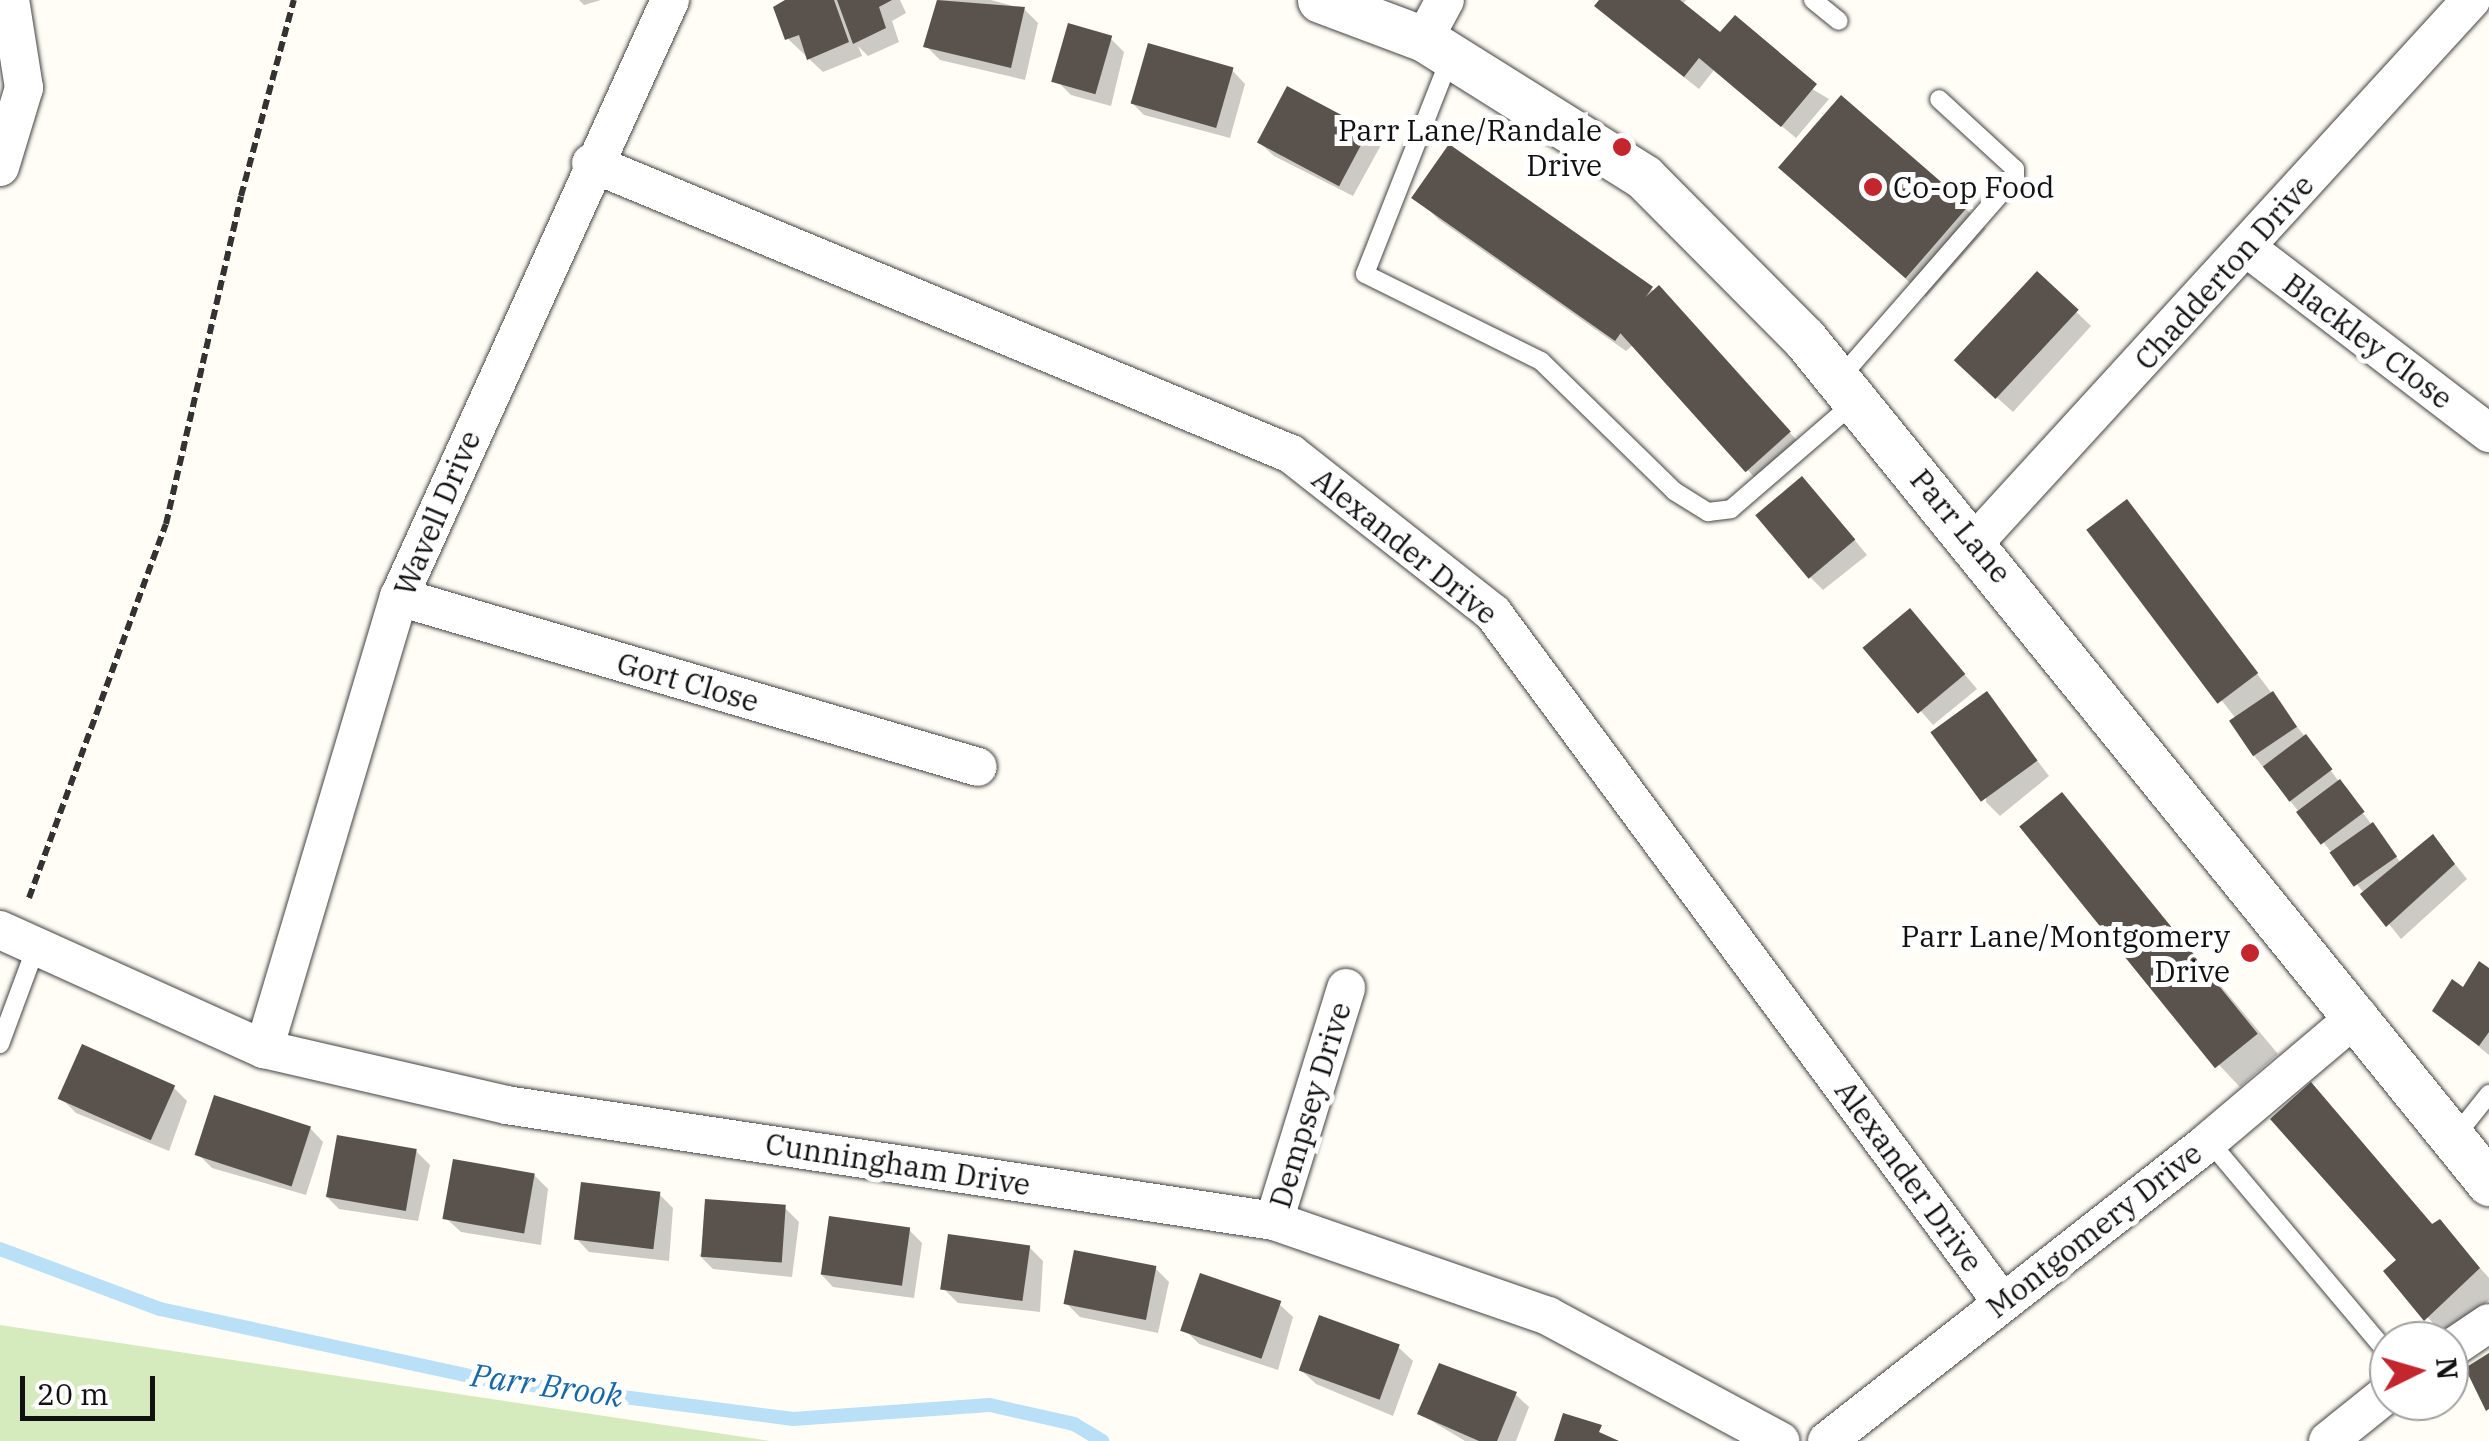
<!DOCTYPE html>
<style>
body{margin:0}
#map{position:relative;width:2489px;height:1441px;overflow:hidden;background:#fffdf5;font-family:"IBM Plex Serif",serif}
div>[style]{position:absolute}
[style*='--x']{left:calc(var(--x)*1px);top:calc(var(--y)*1px);width:calc(var(--w)*1px);rotate:calc(var(--a)*1deg)}
.green>*{inset:0;background:#d5ebbd}
.shadow>*{inset:0;background:#0003}
.stream>*{height:14px;margin:-7px;padding:0 7px;transform-origin:7px;border-radius:7px;background:#b9e0f7}
.building>*{inset:0;background:#5a524d;transform-origin:0 0}
.path>*{height:6px;margin-top:-3px;transform-origin:0;background:repeating-linear-gradient(90deg,#333 0 10px,transparent 0 15px)}
.roads{filter:drop-shadow(0 0 2px #444) drop-shadow(0 0 2px #444)}
.service>*{height:18px;margin:-9px;padding:0 9px;transform-origin:9px;border-radius:9px;background:#fff}
.minor>*{height:38px;margin:-19px;padding:0 19px;transform-origin:19px;border-radius:19px;background:#fff}
.tertiary>*{height:45px;margin:-22.5px;padding:0 22.5px;transform-origin:22.5px;border-radius:22.5px;background:#fff}
.dots>*{width:28px;height:28px;translate:-50% -50%;box-sizing:border-box;border:5px solid #fff;border-radius:50%}
span{translate:-50% -50%;white-space:nowrap;text-align:center;line-height:1.15;-webkit-text-stroke:10px #fff;paint-order:stroke}
.poi-label{font-size:30px;color:#111}
.right{translate:-100% -50%;text-align:right}
.left{translate:0 -50%;text-align:left}
.street-label{font-size:30px;color:#111}
.water-label{font-size:32px;color:#1768a6;font-style:italic}
.north{position:absolute;left:2369px;top:1321px;width:100px;height:100px;box-sizing:border-box;background:#fff;border:2px solid #a0a0a0;border-radius:50%;rotate:85deg;font-size:28px;font-weight:700;line-height:40px;text-align:center;color:#111}
.north::after{content:'';display:block;margin:auto;width:35px;height:45px;background:#c4262e;clip-path:polygon(50% 0,100% 100%,50% 72%,0 100%)}
.scale{position:absolute;left:20px;top:1376px;width:135px;height:45px;box-sizing:border-box;border:5px solid #111;border-top:0;padding-left:12px;font-size:30px;line-height:35px;white-space:nowrap;color:#111;-webkit-text-stroke:8px #fff;paint-order:stroke}
</style>
<div id="map">
<div class="green">
<i style="clip-path:polygon(0 1325px,770px 1441px,0 1441px)"></i>
</div>
<div class="shadow">
<i style="clip-path:polygon(579px 0,601px 0,584px 5px)"></i>
<i style="clip-path:polygon(795px 0,900px 0,906px 13px,892px 21px,899px 42px,868px 56px,858px 46px,862px 56px,823px 72px,787px 38px)"></i>
<i style="clip-path:polygon(939px 0,991px 0,1024px 9px,1038px 23px,1025px 80px,940px 60px,926px 46px)"></i>
<i style="clip-path:polygon(1603px 0,1686px 0,1682px 5px,1720px 35px,1829px 99px,1796px 138px,1714px 70px,1699px 89px,1611px 20px,1598px 6px)"></i>
<i style="clip-path:polygon(1110px 38px,1124px 52px,1111px 106px,1071px 95px,1057px 81px)"></i>
<i style="clip-path:polygon(1232px 70px,1245px 84px,1230px 138px,1144px 115px,1130px 101px)"></i>
<i style="clip-path:polygon(1367px 131px,1381px 145px,1353px 196px,1274px 156px,1260px 143px)"></i>
<i style="clip-path:polygon(1450px 148px,1679px 309px,1809px 454px,1764px 488px,1634px 344px,1626px 351px,1439px 220px,1418px 199px)"></i>
<i style="clip-path:polygon(1802px 187px,1966px 209px,1986px 229px,1926px 297px)"></i>
<i style="clip-path:polygon(2037px 274px,2091px 326px,2013px 412px,1971px 374px)"></i>
<i style="clip-path:polygon(1816px 493px,1867px 555px,1823px 590px,1809px 576px)"></i>
<i style="clip-path:polygon(2127px 503px,2401px 863px,2433px 837px,2467px 879px,2401px 939px,2255px 757px,2233px 723px,2237px 720px,2091px 532px)"></i>
<i style="clip-path:polygon(1923px 625px,1977px 689px,1933px 725px,1866px 648px)"></i>
<i style="clip-path:polygon(1987px 695px,2049px 776px,2000px 816px,1986px 802px)"></i>
<i style="clip-path:polygon(2061px 795px,2278px 1054px,2240px 1087px,2220px 1066px)"></i>
<i style="clip-path:polygon(2489px 971px,2489px 1055px,2435px 1011px)"></i>
<i style="clip-path:polygon(2311px 1085px,2434px 1226px,2439px 1222px,2489px 1278px,2489px 1300px,2447px 1339px,2387px 1271px,2399px 1260px)"></i>
<i style="clip-path:polygon(173px 1087px,187px 1101px,169px 1151px,76px 1113px,62px 1099px)"></i>
<i style="clip-path:polygon(310px 1128px,323px 1142px,306px 1195px,212px 1168px,198px 1154px)"></i>
<i style="clip-path:polygon(416px 1151px,430px 1165px,418px 1221px,339px 1209px,325px 1195px)"></i>
<i style="clip-path:polygon(534px 1175px,548px 1189px,541px 1245px,461px 1232px,447px 1219px)"></i>
<i style="clip-path:polygon(659px 1194px,673px 1208px,669px 1261px,589px 1252px,576px 1238px)"></i>
<i style="clip-path:polygon(785px 1208px,799px 1222px,792px 1277px,713px 1269px,699px 1255px)"></i>
<i style="clip-path:polygon(908px 1229px,922px 1243px,914px 1298px,833px 1287px,820px 1273px)"></i>
<i style="clip-path:polygon(1029px 1247px,1043px 1261px,1040px 1312px,958px 1303px,944px 1289px)"></i>
<i style="clip-path:polygon(1155px 1268px,1169px 1282px,1158px 1333px,1080px 1317px,1066px 1303px)"></i>
<i style="clip-path:polygon(1279px 1304px,1293px 1317px,1278px 1370px,1199px 1344px,1185px 1330px)"></i>
<i style="clip-path:polygon(1399px 1348px,1413px 1361px,1393px 1416px,1316px 1384px,1302px 1371px)"></i>
<i style="clip-path:polygon(1515px 1394px,1529px 1407px,1516px 1441px,1465px 1441px,1420px 1414px)"></i>
</div>
<div class="stream">
<i style="--x:0;--y:1249;--w:171;--a:20.6"></i>
<i style="--x:160;--y:1309;--w:332;--a:12.2"></i>
<i style="--x:485;--y:1379;--w:311;--a:7.4"></i>
<i style="--x:793;--y:1419;--w:197;--a:-4.1"></i>
<i style="--x:990;--y:1405;--w:86;--a:12.7"></i>
<i style="--x:1074;--y:1424;--w:33;--a:31"></i>
</div>
<div class="building">
<i style="clip-path:polygon(785px 0,834px 0,849px 42px,807px 60px,799px 35px,785px 40px,773px 7px)"></i>
<i style="clip-path:polygon(837px 0,892px 0,879px 7px,886px 28px,853px 44px)"></i>
<i style="clip-path:polygon(937px 0,1025px 7px,1011px 68px,923px 47px)"></i>
<i style="clip-path:polygon(1599px 0,1680px 0,1720px 32px,1735px 15px,1817px 84px,1781px 127px,1699px 58px,1684px 77px,1594px 6px)"></i>
<i style="left:1068px;top:23px;width:46px;height:61px;rotate:16deg"></i>
<i style="left:1148px;top:43px;width:89px;height:63px;rotate:16deg"></i>
<i style="left:1287px;top:86px;width:93px;height:64px;rotate:28deg"></i>
<i style="left:1841px;top:95px;width:169px;height:96px;rotate:41deg"></i>
<i style="left:1449px;top:144px;width:249px;height:66px;rotate:35deg"></i>
<i style="left:2037px;top:271px;width:57px;height:122px;rotate:43deg"></i>
<i style="left:1659px;top:285px;width:197px;height:61px;rotate:48deg"></i>
<i style="left:1802px;top:476px;width:83px;height:61px;rotate:50deg"></i>
<i style="left:2127px;top:499px;width:218px;height:51px;rotate:53deg"></i>
<i style="left:1910px;top:608px;width:86px;height:62px;rotate:50deg"></i>
<i style="left:1987px;top:691px;width:86px;height:70px;rotate:54deg"></i>
<i style="left:2273px;top:691px;width:43px;height:53px;rotate:56deg"></i>
<i style="left:2306px;top:734px;width:44px;height:54px;rotate:53deg"></i>
<i style="left:2340px;top:779px;width:41px;height:55px;rotate:53deg"></i>
<i style="left:2062px;top:792px;width:311px;height:55px;rotate:51deg"></i>
<i style="left:2373px;top:822px;width:42px;height:53px;rotate:55deg"></i>
<i style="clip-path:polygon(2433px 834px,2455px 864px,2386px 927px,2360px 894px)"></i>
<i style="clip-path:polygon(2479px 961px,2489px 968px,2489px 1032px,2479px 1046px,2432px 1011px,2452px 979px,2463px 987px)"></i>
<i style="left:82px;top:1044px;width:102px;height:60px;rotate:24deg"></i>
<i style="clip-path:polygon(2311px 1082px,2432px 1224px,2440px 1219px,2480px 1268px,2424px 1321px,2383px 1271px,2396px 1260px,2270px 1119px)"></i>
<i style="left:214px;top:1095px;width:102px;height:63px;rotate:18deg"></i>
<i style="left:337px;top:1135px;width:81px;height:63px;rotate:10deg"></i>
<i style="left:453px;top:1159px;width:83px;height:61px;rotate:10deg"></i>
<i style="left:581px;top:1182px;width:80px;height:58px;rotate:7deg"></i>
<i style="left:705px;top:1199px;width:81px;height:58px;rotate:4deg"></i>
<i style="left:829px;top:1216px;width:82px;height:59px;rotate:8deg"></i>
<i style="left:948px;top:1234px;width:83px;height:56px;rotate:8deg"></i>
<i style="left:1074px;top:1250px;width:84px;height:55px;rotate:11deg"></i>
<i style="left:1200px;top:1273px;width:86px;height:61px;rotate:19deg"></i>
<i style="left:1319px;top:1315px;width:86px;height:59px;rotate:20deg"></i>
<i style="clip-path:polygon(2489px 1353px,2489px 1409px,2486px 1411px,2465px 1368px)"></i>
<i style="clip-path:polygon(1439px 1363px,1517px 1392px,1497px 1441px,1479px 1441px,1417px 1414px)"></i>
<i style="clip-path:polygon(1563px 1413px,1602px 1425px,1599px 1432px,1619px 1441px,1554px 1441px)"></i>
</div>
<div class="path">
<i style="--x:29;--y:898;--w:398;--a:-69.9"></i>
<i style="--x:166;--y:524;--w:336;--a:-77.1"></i>
<i style="--x:241;--y:196;--w:203;--a:-74.9"></i>
</div>
<div class="roads">
<div class="service">
<i style="--x:1813;--y:0;--w:33;--a:39"></i>
<i style="--x:1450;--y:58;--w:232;--a:111.5"></i>
<i style="--x:1365;--y:274;--w:196;--a:26.3"></i>
<i style="--x:1541;--y:361;--w:186;--a:44.3"></i>
<i style="--x:1674;--y:491;--w:40;--a:32"></i>
<i style="--x:1708;--y:512;--w:23;--a:-7"></i>
<i style="--x:1731;--y:509;--w:165;--a:-40.8"></i>
<i style="--x:1839;--y:379;--w:268;--a:-48.9"></i>
<i style="--x:2015;--y:177;--w:8;--a:-90"></i>
<i style="--x:2015;--y:169;--w:103;--a:-137.4"></i>
<i style="--x:0;--y:1044;--w:103;--a:-69.6"></i>
<i style="--x:2453;--y:1139;--w:58;--a:-51.3"></i>
<i style="--x:2209;--y:1141;--w:280;--a:49.9"></i>
</div>
<div class="minor">
<i style="--x:1424;--y:39;--w:44;--a:-61.7"></i>
<i style="--x:591;--y:163;--w:758;--a:22.57"></i>
<i style="--x:1291;--y:454;--w:257;--a:38.2"></i>
<i style="--x:1493;--y:613;--w:855;--a:53.56"></i>
<i style="--x:0;--y:167;--w:83;--a:-73.1"></i>
<i style="--x:24;--y:88;--w:89;--a:-99"></i>
<i style="--x:2247;--y:248;--w:305;--a:37.4"></i>
<i style="--x:1975;--y:542;--w:735;--a:-47.54"></i>
<i style="--x:399;--y:597;--w:603;--a:16.36"></i>
<i style="--x:0;--y:930;--w:290;--a:24.3"></i>
<i style="--x:264;--y:1049;--w:248;--a:13"></i>
<i style="--x:506;--y:1105;--w:777;--a:8.59"></i>
<i style="--x:1274;--y:1221;--w:290;--a:19.1"></i>
<i style="--x:1548;--y:1316;--w:264;--a:28.3"></i>
<i style="--x:264;--y:1049;--w:472;--a:-73.4"></i>
<i style="--x:399;--y:597;--w:656;--a:-65.58"></i>
<i style="--x:1274;--y:1221;--w:244;--a:-72.8"></i>
<i style="--x:2449;--y:1350;--w:48;--a:-34"></i>
<i style="--x:1827;--y:1441;--w:486;--a:-38.1"></i>
<i style="--x:2209;--y:1141;--w:195;--a:-40.2"></i>
<i style="--x:2328;--y:1441;--w:78;--a:-38.8"></i>
</div>
<div class="tertiary">
<i style="--x:1320;--y:0;--w:111;--a:20.6"></i>
<i style="--x:1424;--y:39;--w:260;--a:32.1"></i>
<i style="--x:1644;--y:177;--w:227;--a:45.2"></i>
<i style="--x:1804;--y:338;--w:1088;--a:50.97"></i>
</div>
</div>
<div class="dots">
<i style="left:1622px;top:147px;background:#c4262e"></i>
<i style="left:1873px;top:187px;background:#c4262e"></i>
<i style="left:2250px;top:953px;background:#c4262e"></i>
</div>
<div class="poi-label">
<span class="right" style="left:1602px;top:147px">Parr Lane/Randale<br>Drive</span>
<span class="left" style="left:1893px;top:187px">Co-op Food</span>
<span class="right" style="left:2230px;top:953px">Parr Lane/Montgomery<br>Drive</span>
</div>
<div class="street-label">
<span style="left:2224px;top:272px;rotate:-48deg">Chadderton Drive</span>
<span style="left:2368px;top:341px;rotate:37deg">Blackley Close</span>
<span style="left:437px;top:513px;rotate:-67deg">Wavell Drive</span>
<span style="left:1961px;top:526px;rotate:50deg">Parr Lane</span>
<span style="left:1405px;top:546px;rotate:39deg">Alexander Drive</span>
<span style="left:688px;top:682px;rotate:16deg">Gort Close</span>
<span style="left:1310px;top:1105px;rotate:-73deg">Dempsey Drive</span>
<span style="left:898px;top:1164px;rotate:9deg">Cunningham Drive</span>
<span style="left:1909px;top:1176px;rotate:54deg">Alexander Drive</span>
<span style="left:2094px;top:1230px;rotate:-38deg">Montgomery Drive</span>
</div>
<div class="water-label">
<span style="left:547px;top:1385px;rotate:8deg">Parr Brook</span>
</div>
<div class="north">N</div>
<div class="scale">20 m</div>
</div>
